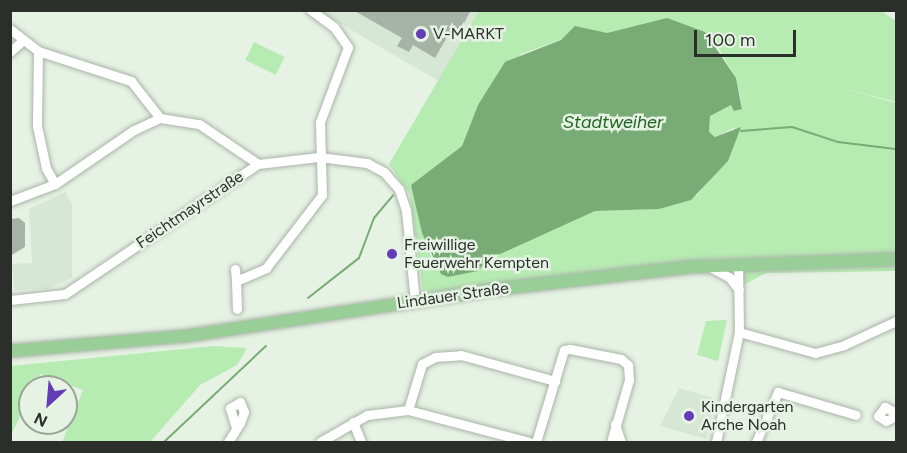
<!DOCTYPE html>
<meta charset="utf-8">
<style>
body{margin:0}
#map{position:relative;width:907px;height:453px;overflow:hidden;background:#e6f2e4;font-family:Figtree,sans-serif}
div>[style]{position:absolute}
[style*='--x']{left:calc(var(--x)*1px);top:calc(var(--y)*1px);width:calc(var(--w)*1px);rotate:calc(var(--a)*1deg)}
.built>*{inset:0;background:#d6e7d5}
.green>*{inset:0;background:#b6ebb2;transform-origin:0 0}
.water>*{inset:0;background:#78ab75}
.stream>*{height:2px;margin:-1px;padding:0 1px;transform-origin:1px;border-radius:1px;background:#78ab75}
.building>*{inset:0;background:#a7b3a6}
.roads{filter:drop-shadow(0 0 2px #a9b5a8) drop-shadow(0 0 2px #a9b5a8)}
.minor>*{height:9px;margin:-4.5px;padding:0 4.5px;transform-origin:4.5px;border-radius:4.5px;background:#fff}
.major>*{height:12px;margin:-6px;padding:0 6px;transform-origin:6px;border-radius:6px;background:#9ace98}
.dots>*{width:16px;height:16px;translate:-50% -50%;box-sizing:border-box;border:3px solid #e6f2e4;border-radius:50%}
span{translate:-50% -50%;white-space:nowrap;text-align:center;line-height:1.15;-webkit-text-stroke:5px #e6f2e4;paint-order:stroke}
.poi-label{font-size:16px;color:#2a2f2a}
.left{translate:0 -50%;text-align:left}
.street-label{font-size:16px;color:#2a2f2a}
.water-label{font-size:18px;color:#1e641e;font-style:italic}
.frame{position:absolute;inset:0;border:12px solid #2a2f2a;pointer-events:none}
.north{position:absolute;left:18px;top:375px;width:60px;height:60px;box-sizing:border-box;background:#e6f2e4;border:2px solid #9ba49a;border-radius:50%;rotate:206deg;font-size:16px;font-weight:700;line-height:24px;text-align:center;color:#2a2f2a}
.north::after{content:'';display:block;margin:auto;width:21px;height:27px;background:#633db5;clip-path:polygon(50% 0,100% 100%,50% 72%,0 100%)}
.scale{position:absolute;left:694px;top:30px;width:102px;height:27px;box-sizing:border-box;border:3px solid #2a2f2a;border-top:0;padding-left:8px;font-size:18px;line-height:21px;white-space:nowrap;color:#2a2f2a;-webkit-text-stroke:4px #e6f2e4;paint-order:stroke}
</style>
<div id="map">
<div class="built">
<i style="clip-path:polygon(319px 11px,479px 11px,440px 82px)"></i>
<i style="clip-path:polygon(65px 192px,72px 204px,72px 278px,47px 289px,14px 290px,12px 264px,32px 263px,29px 209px)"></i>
<i style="clip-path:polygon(679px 388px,716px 399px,706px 439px,660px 426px)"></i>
</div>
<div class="green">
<i style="clip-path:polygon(evenodd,880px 10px,896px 21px,896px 102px,834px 86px,896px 103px,896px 255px,714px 259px,423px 292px,410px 194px,389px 164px,479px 11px,880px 10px,666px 19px,705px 32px,716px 44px,736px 78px,741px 99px,742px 108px,731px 104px,710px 115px,709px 132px,716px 137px,735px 127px,709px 181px,697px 195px,659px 209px,595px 211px,577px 217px,487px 260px,478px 271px,448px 277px,434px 267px,411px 185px,462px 146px,478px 105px,521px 54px,585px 31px,607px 33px,666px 19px)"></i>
<i style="left:254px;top:42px;width:34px;height:20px;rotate:26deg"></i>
<i style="clip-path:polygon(896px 264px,896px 271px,766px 273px,742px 286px,741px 268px)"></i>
<i style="clip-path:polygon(727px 320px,718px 361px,697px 355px,706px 321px)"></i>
<i style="clip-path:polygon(214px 346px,247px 348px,237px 365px,200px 385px,150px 442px,62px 442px,83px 390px,40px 374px,11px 435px,11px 366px)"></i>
</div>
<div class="water">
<i style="clip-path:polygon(667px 18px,705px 32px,736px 78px,742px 109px,734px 111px,731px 105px,710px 116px,709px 132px,715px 137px,741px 127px,728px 161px,691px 200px,659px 209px,595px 211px,487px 260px,478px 271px,448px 277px,441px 274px,422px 233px,411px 185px,462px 146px,478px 105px,505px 62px,561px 40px,575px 26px,607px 33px)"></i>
</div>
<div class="stream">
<i style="--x:741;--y:131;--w:51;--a:-4.5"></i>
<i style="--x:792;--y:127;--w:48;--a:18.1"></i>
<i style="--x:838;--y:142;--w:58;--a:6.9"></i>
<i style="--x:308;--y:298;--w:65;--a:-38.1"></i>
<i style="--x:359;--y:258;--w:43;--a:-69.4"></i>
<i style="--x:374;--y:218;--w:30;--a:-50"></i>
<i style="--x:164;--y:442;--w:140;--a:-43.3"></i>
</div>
<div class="building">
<i style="clip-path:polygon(353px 10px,471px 10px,457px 36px,450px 32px,435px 58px,413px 45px,409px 52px,397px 46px,402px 38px)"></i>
<i style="clip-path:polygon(19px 218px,25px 223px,25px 247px,10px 256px,10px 219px)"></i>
</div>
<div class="roads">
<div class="minor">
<i style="--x:10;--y:29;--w:36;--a:38"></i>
<i style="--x:38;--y:51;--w:98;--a:17.9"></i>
<i style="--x:131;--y:81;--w:47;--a:51.9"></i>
<i style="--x:38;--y:51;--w:75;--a:90.8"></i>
<i style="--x:37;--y:126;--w:43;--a:77.9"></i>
<i style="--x:46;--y:168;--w:18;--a:61"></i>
<i style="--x:10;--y:52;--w:16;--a:-43"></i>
<i style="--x:10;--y:201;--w:48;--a:-20.7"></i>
<i style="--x:55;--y:184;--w:96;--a:-34.4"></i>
<i style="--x:134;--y:130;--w:29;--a:-25"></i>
<i style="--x:160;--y:118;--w:39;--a:9"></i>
<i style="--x:199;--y:124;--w:71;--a:34.1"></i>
<i style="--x:708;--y:266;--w:24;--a:28"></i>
<i style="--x:729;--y:277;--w:16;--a:52"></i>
<i style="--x:235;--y:269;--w:12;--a:85"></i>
<i style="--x:236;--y:281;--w:33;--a:-23"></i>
<i style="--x:266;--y:268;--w:92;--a:-52.5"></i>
<i style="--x:322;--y:195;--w:73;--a:-91.6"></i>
<i style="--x:320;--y:122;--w:80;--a:-69.5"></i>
<i style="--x:348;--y:47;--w:24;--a:-125"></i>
<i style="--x:334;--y:27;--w:29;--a:-144"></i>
<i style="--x:236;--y:281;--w:28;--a:88"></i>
<i style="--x:10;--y:300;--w:55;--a:-6.2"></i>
<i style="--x:65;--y:294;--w:233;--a:-34"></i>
<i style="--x:258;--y:164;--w:61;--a:-6.5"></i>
<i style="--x:319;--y:157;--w:48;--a:7.1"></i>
<i style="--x:367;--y:163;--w:19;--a:28"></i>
<i style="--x:384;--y:172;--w:23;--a:49"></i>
<i style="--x:399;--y:189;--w:22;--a:72"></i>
<i style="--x:406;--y:210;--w:91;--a:84.4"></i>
<i style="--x:739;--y:332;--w:79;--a:15.4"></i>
<i style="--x:815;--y:353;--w:30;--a:-15"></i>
<i style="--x:844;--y:345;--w:57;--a:-24.8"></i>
<i style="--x:408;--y:410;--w:48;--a:-73.1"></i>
<i style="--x:422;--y:364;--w:15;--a:-28"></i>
<i style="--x:435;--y:357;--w:26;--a:-4"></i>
<i style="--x:461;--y:355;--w:98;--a:15.5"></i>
<i style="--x:896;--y:413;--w:13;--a:-151"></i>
<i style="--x:885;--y:407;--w:11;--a:128"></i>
<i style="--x:878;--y:416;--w:9;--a:32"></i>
<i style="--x:886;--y:421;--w:11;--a:-27"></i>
<i style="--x:353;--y:422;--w:22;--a:68"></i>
<i style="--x:615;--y:424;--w:19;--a:72"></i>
<i style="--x:228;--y:442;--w:22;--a:-58"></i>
<i style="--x:240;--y:423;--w:12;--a:-70"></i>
<i style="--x:244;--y:412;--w:11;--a:-112"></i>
<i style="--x:240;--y:402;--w:12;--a:149"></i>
<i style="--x:230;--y:408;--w:21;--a:73"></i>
<i style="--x:320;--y:442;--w:54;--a:-29.9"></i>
<i style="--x:367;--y:415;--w:41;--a:-7"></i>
<i style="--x:408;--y:410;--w:125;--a:14.8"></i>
<i style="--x:536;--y:442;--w:96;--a:-73.1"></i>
<i style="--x:564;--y:350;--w:6;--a:-9"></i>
<i style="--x:570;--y:349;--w:52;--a:11.1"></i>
<i style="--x:621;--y:359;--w:9;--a:41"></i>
<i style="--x:628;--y:365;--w:15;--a:86"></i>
<i style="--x:629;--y:380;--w:65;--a:106.2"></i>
<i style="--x:716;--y:442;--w:112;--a:-78.2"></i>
<i style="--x:739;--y:332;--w:68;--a:-90.8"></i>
<i style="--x:756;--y:442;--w:55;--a:-66.3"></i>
<i style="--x:778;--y:392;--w:81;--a:16.4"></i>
</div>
<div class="major">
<i style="--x:10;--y:351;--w:177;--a:-4.9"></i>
<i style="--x:186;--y:336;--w:316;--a:-8.6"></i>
<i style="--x:498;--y:289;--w:194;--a:-6.5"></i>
<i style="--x:691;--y:267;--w:205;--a:-2.2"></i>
</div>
</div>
<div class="dots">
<i style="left:421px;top:34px;background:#633db5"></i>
<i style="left:392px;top:254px;background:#633db5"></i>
<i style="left:689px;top:416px;background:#633db5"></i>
</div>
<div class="poi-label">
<span class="left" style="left:433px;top:34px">V-MARKT</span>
<span class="left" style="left:404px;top:254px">Freiwillige<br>Feuerwehr Kempten</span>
<span class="left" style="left:701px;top:416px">Kindergarten<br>Arche Noah</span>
</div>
<div class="street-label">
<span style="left:190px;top:210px;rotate:-34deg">Feichtmayrstraße</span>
<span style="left:453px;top:296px;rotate:-8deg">Lindauer Straße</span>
</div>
<div class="water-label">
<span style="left:613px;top:122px">Stadtweiher</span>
</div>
<div class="frame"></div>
<div class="north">N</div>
<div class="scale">100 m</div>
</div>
